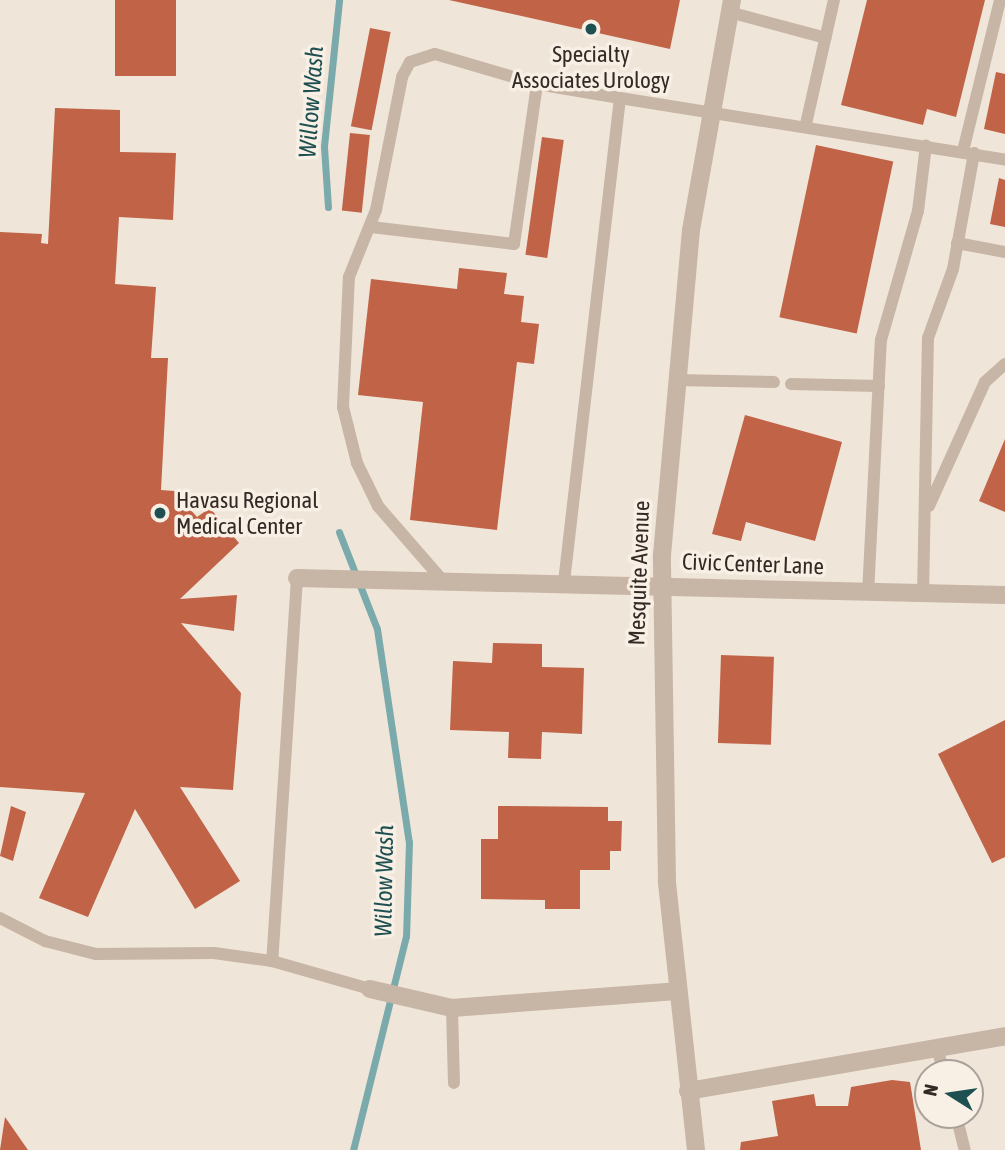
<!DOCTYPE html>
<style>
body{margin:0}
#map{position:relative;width:1005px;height:1150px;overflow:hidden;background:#f0e5d9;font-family:"Asap Condensed",sans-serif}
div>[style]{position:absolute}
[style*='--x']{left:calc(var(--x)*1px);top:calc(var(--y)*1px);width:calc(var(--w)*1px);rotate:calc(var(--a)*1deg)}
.stream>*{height:7px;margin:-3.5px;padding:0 3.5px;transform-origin:3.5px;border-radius:3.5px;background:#7aaaab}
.building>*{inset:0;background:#c06347;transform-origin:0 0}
.service>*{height:12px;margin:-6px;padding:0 6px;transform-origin:6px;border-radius:6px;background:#c7b5a6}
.minor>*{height:18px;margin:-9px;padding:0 9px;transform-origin:9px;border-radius:9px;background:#c7b5a6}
.tertiary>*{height:18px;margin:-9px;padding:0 9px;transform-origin:9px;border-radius:9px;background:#c7b5a6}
.dots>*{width:19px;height:19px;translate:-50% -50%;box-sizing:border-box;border:4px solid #f8efe5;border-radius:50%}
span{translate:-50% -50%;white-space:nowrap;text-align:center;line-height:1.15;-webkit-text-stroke:7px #f8efe5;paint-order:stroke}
.poi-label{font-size:23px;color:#332a26}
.left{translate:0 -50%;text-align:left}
.street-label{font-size:23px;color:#332a26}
.water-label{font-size:24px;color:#1e5052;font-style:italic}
.north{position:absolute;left:914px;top:1059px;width:70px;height:70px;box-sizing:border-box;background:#f8efe5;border:2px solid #a9a099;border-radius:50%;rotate:282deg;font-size:19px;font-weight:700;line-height:28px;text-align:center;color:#332a26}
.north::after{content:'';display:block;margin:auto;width:24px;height:32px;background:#1e5052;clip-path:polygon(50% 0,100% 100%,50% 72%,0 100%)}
</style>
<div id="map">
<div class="stream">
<i style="--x:328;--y:207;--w:61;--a:-93.8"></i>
<i style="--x:324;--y:146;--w:147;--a:-84.1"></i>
<i style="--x:339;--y:532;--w:104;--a:68.6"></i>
<i style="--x:377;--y:629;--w:215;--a:81.5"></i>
<i style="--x:409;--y:842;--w:94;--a:91.8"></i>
<i style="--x:406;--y:936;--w:220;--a:103.9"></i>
</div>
<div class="building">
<i style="left:115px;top:0;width:61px;height:76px"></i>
<i style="clip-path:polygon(449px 0,680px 0,670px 49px)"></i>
<i style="clip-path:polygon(867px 0,985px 0,956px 117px,927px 109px,923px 125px,841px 105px)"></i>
<i style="left:370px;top:28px;width:21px;height:100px;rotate:11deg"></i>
<i style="clip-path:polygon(996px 72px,1005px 74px,1005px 134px,984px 129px)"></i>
<i style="clip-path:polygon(55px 108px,120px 110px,120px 152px,176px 153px,173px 220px,119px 217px,115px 284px,156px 287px,151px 358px,168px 358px,161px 490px,174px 491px,197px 517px,210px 508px,239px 543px,180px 599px,237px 595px,234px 631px,181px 623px,241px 693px,233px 790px,180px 787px,240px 881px,195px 909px,135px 809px,88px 917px,39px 898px,85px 793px,0 787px,0 232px,42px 234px,41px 243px,48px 244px)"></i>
<i style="left:350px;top:133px;width:20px;height:78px;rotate:6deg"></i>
<i style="left:542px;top:137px;width:22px;height:119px;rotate:8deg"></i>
<i style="left:816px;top:145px;width:79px;height:176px;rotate:12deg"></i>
<i style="clip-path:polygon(999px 178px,1005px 180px,1005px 227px,990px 224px)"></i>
<i style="clip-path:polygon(459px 268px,507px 273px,504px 294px,524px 296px,521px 322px,539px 324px,534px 364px,517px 362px,497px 530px,410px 520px,423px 402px,358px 395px,371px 279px,457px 289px)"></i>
<i style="clip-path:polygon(745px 415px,842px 442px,815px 541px,746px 522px,741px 541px,712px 534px)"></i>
<i style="clip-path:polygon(1005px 439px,1005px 512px,979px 501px)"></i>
<i style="clip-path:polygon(493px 643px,542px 644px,542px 667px,584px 668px,582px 734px,542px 732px,541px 759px,508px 758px,509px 732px,450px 730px,453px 661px,492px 663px)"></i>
<i style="left:721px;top:655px;width:53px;height:88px;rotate:2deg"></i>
<i style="clip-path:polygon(1005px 720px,1005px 857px,992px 863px,938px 754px)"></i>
<i style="clip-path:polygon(11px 806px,26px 812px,13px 861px,0 856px)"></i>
<i style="clip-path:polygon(498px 806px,608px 807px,608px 821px,622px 821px,621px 851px,610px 851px,610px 870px,580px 870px,580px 909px,545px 909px,545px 900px,481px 899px,481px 839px,498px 839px)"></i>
<i style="clip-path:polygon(892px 1080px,910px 1082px,921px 1150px,740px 1150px,741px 1142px,778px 1136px,772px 1101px,814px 1094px,816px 1106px,848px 1106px,851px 1087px)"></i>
<i style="clip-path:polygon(5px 1117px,28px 1150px,0 1150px)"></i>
</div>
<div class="service">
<i style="--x:729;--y:12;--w:100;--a:15"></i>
<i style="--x:806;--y:124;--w:127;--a:-77.3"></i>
<i style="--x:963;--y:151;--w:155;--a:-76.2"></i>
<i style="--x:371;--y:227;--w:144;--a:6.8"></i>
<i style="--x:514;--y:244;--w:162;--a:-81.8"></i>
<i style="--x:957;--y:243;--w:49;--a:10.6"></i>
<i style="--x:675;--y:380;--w:99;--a:1.2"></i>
<i style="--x:791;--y:384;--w:88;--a:1.3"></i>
<i style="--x:929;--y:506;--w:136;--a:-65.7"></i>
<i style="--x:985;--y:382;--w:27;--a:-42"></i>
<i style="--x:297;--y:578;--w:384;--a:93.7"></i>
<i style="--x:272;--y:961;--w:102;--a:15.9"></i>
<i style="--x:444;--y:582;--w:101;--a:-131"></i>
<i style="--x:378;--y:506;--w:48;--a:-116"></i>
<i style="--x:357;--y:463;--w:58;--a:-104"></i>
<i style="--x:343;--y:407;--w:130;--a:-87.4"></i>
<i style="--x:349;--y:277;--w:72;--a:-68.1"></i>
<i style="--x:376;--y:210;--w:136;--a:-78.9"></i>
<i style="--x:402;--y:77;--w:17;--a:-62"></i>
<i style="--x:410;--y:62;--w:26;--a:-18"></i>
<i style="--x:435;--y:54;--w:106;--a:16.4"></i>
<i style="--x:537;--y:84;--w:84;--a:9.6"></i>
<i style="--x:564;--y:582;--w:487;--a:-83.4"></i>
<i style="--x:620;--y:98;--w:390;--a:9.1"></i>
<i style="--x:868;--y:594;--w:254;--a:-87.1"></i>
<i style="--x:881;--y:340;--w:134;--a:-74"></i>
<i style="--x:918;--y:211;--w:66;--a:-83.1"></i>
<i style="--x:923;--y:596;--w:258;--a:-88.9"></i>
<i style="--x:928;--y:338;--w:73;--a:-70.1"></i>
<i style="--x:953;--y:269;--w:118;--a:-79.7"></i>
<i style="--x:0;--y:918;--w:51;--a:27.1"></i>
<i style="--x:45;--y:941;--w:53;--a:14.3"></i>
<i style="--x:96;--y:954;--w:118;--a:-0.5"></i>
<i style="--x:214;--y:953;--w:59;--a:7.9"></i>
<i style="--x:452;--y:1008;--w:75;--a:88.5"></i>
<i style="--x:937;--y:1048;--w:26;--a:74"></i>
<i style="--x:956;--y:1115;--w:36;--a:76"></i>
</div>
<div class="minor">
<i style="--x:297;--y:578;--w:708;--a:1.38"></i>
<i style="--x:370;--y:989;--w:84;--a:13"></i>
<i style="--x:452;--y:1008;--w:225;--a:-4.3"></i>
<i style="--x:688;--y:1091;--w:322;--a:-9.8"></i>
</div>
<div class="tertiary">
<i style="--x:696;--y:1150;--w:270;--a:-96.2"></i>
<i style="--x:667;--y:882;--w:327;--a:-90.9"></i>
<i style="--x:662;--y:555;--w:326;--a:-84.9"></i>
<i style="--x:691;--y:230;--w:234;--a:-79.9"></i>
</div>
<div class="dots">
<i style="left:591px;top:29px;background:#1e5052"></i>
<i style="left:160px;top:513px;background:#1e5052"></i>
</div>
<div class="poi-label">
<span style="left:591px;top:67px">Specialty<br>Associates Urology</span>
<span class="left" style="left:176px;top:513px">Havasu Regional<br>Medical Center</span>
</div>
<div class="street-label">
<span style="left:753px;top:564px;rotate:2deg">Civic Center Lane</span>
<span style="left:639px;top:573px;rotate:-88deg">Mesquite Avenue</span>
</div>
<div class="water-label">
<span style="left:311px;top:102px;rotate:-86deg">Willow Wash</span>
<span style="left:384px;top:881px;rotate:-89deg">Willow Wash</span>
</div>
<div class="north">N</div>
</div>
